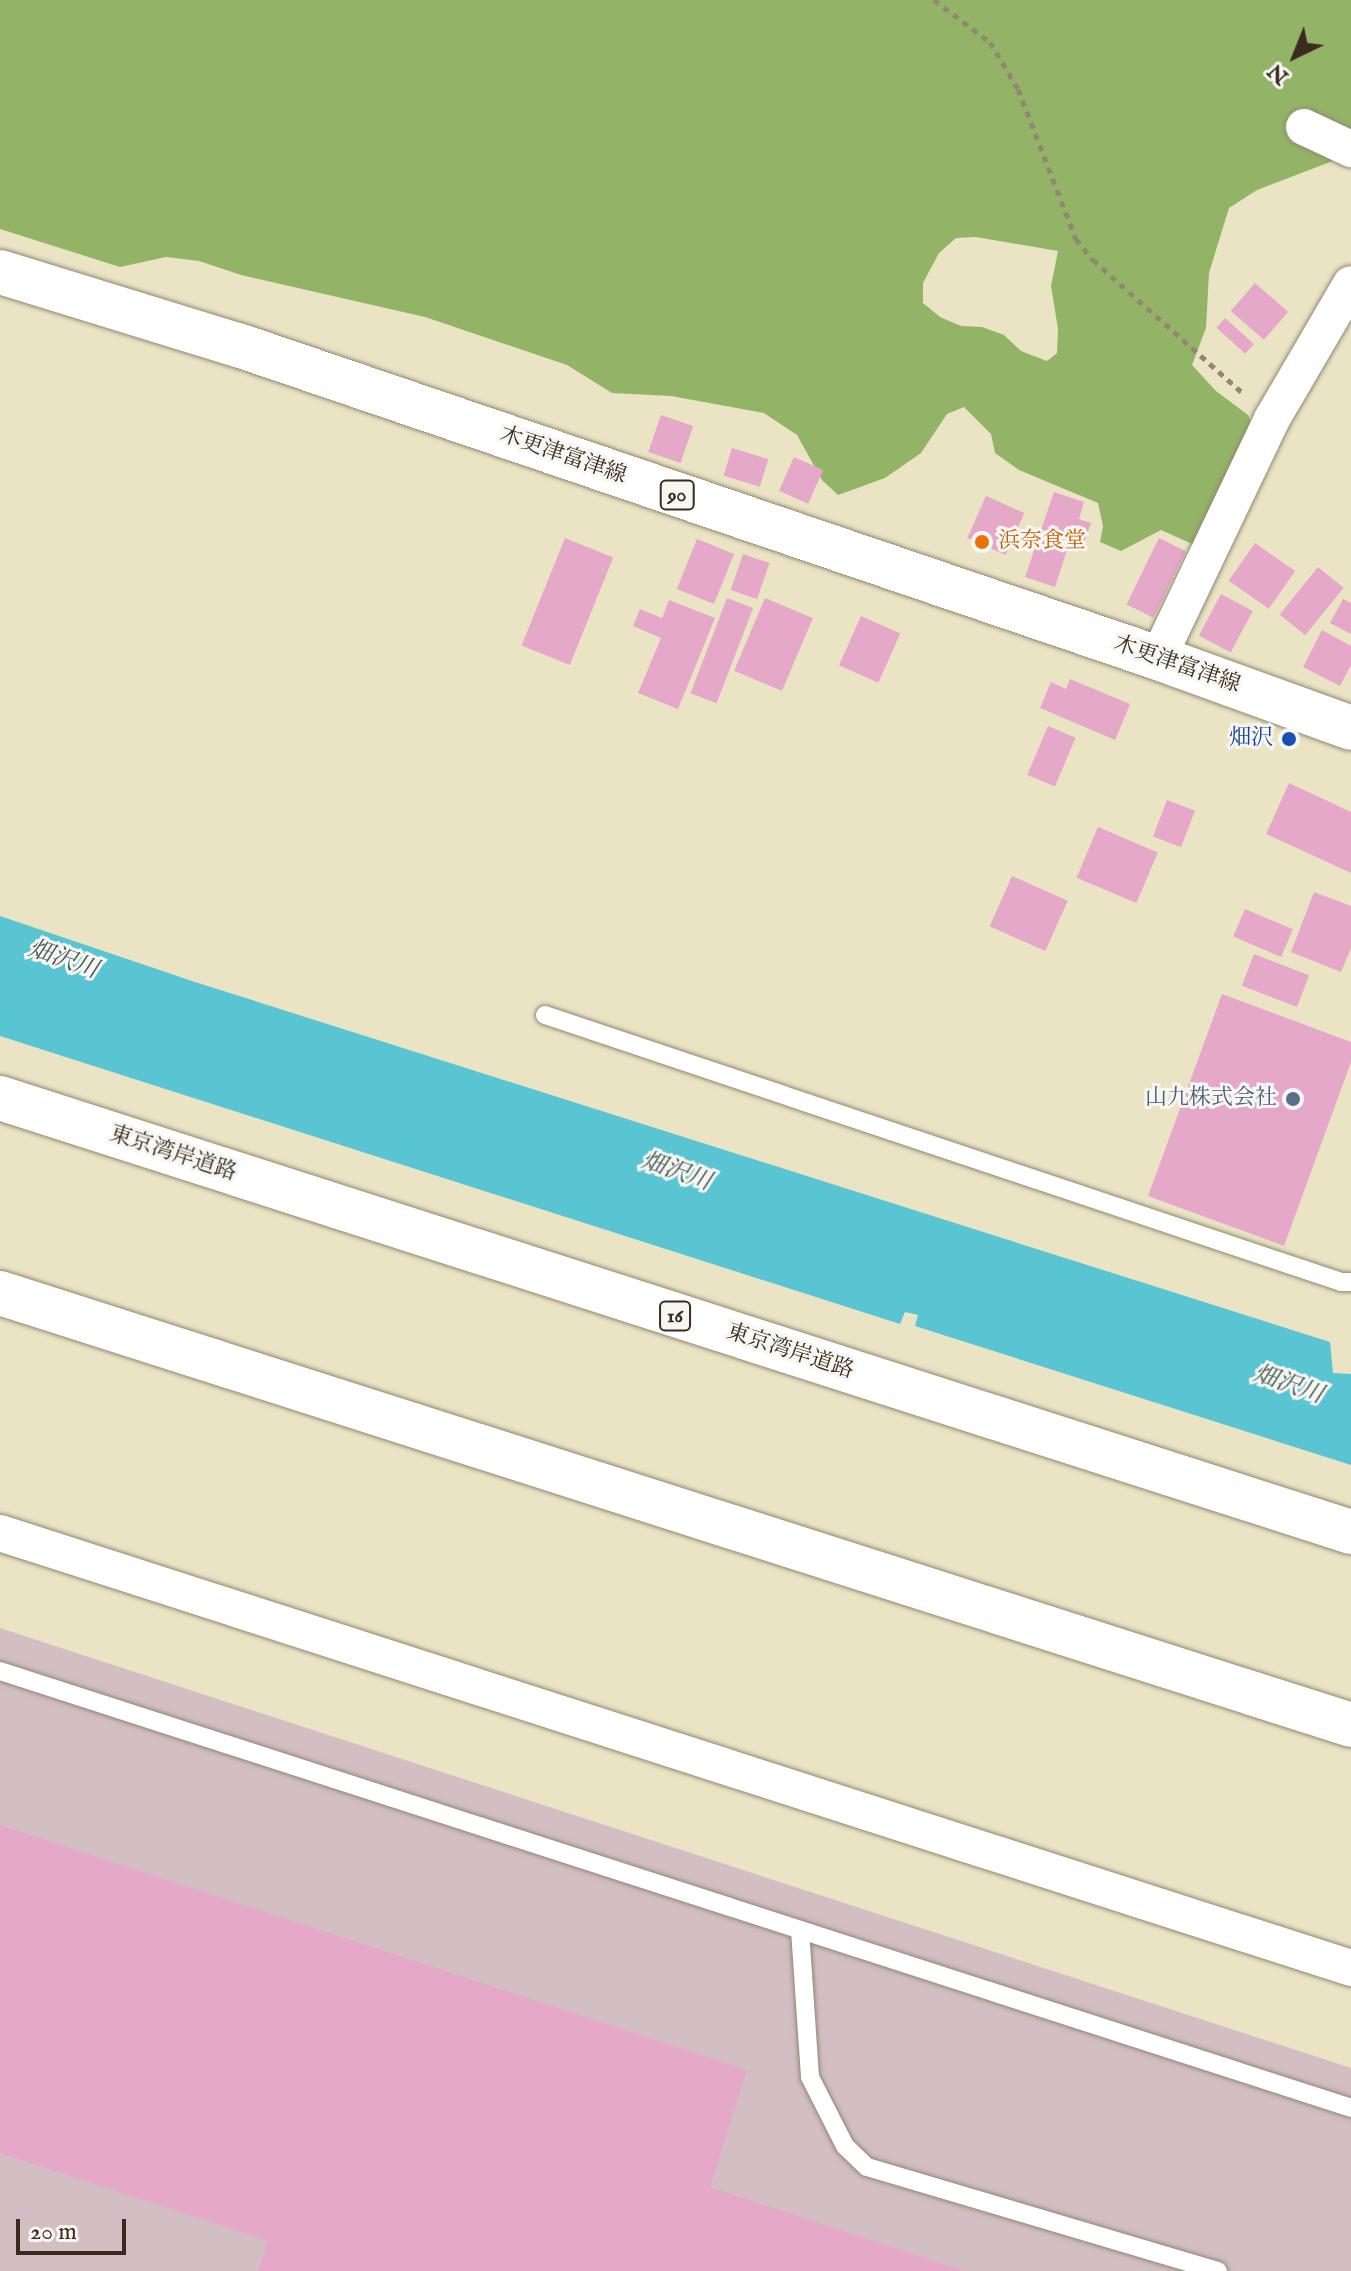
<!DOCTYPE html>
<meta charset="utf-8">
<style>
body{margin:0}
#map{position:relative;width:1351px;height:2271px;overflow:hidden;background:#eae4c5;font-family:"IM FELL English","Noto Serif JP",serif}
div>[style]{position:absolute}
[style*='--x']{left:calc(var(--x)*1px);top:calc(var(--y)*1px);width:calc(var(--w)*1px);rotate:calc(var(--a)*1deg)}
.industrial>*{inset:0;background:#d2bec3}
.forest>*{inset:0;background:#93b467}
.water>*{inset:0;background:#59c5d2}
.building>*{inset:0;background:#e5a8c8;transform-origin:0 0}
.path>*{height:5px;margin-top:-2.5px;transform-origin:0;background:repeating-linear-gradient(90deg,#928772 0 6px,transparent 0 12px)}
.roads{filter:drop-shadow(0 0 2px #928772) drop-shadow(0 0 2px #928772)}
.lane>*{height:18px;margin:-9px;padding:0 9px;transform-origin:9px;border-radius:9px;background:#fff}
.street>*{height:36px;margin:-18px;padding:0 18px;transform-origin:18px;border-radius:18px;background:#fff}
.primary>*{height:44px;margin:-22px;padding:0 22px;transform-origin:22px;border-radius:22px;background:#fff}
.highway>*{height:44px;margin:-22px;padding:0 22px;transform-origin:22px;border-radius:22px;background:#fff}
.dots>*{width:22px;height:22px;translate:-50% -50%;box-sizing:border-box;border:4px solid #f6f6f2;border-radius:50%}
span{translate:-50% -50%;white-space:nowrap;text-align:center;line-height:1.15;-webkit-text-stroke:6px #f6f6f2;paint-order:stroke}
.shield-label span{padding:2px 6px;background:#f6f6f2;border:2px solid;border-radius:6px;-webkit-text-stroke-width:0}
.shield-label{font-size:20px;color:#3b2a1e;font-weight:700}
.street-label{font-size:22px;color:#3b2a1e}
.food-label{font-size:22px;color:#c56008}
.left{translate:0 -50%;text-align:left}
.transit-label{font-size:22px;color:#164399}
.right{translate:-100% -50%;text-align:right}
.service-label{font-size:22px;color:#4e5e75}
.water-label{font-size:24px;color:#445854;font-style:italic}
.north{position:absolute;left:1255px;top:16px;width:80px;height:80px;-webkit-text-stroke:6px #f6f6f2;paint-order:stroke;rotate:223deg;font-size:22px;font-weight:700;line-height:32px;text-align:center;color:#3b2a1e}
.north::after{content:'';display:block;margin:auto;width:28px;height:36px;background:#3b2a1e;clip-path:polygon(50% 0,100% 100%,50% 72%,0 100%)}
.scale{position:absolute;left:16px;top:2219px;width:110px;height:36px;box-sizing:border-box;border:4px solid #3b2a1e;border-top:0;padding-left:10px;font-size:24px;line-height:28px;white-space:nowrap;color:#3b2a1e;-webkit-text-stroke:6px #f6f6f2;paint-order:stroke}
</style>
<div id="map">
<div class="industrial">
<i style="clip-path:polygon(0 1628px,1351px 2068px,1351px 2271px,0 2271px)"></i>
</div>
<div class="forest">
<i style="clip-path:polygon(evenodd,0 0,1351px 0,1351px 154px,1257px 190px,1229px 208px,1209px 273px,1206px 328px,1192px 365px,1216px 391px,1248px 415px,1257px 438px,1199px 547px,1161px 530px,1121px 551px,1100px 542px,1103px 526px,1098px 503px,1019px 470px,995px 453px,991px 434px,964px 407px,947px 414px,921px 453px,885px 478px,838px 495px,822px 480px,797px 435px,764px 413px,671px 396px,612px 393px,567px 365px,425px 317px,241px 275px,199px 261px,166px 257px,120px 267px,0 229px,0 0,976px 237px,1058px 251px,1051px 286px,1058px 329px,1057px 353px,1047px 361px,1021px 351px,1004px 335px,982px 327px,961px 326px,940px 317px,923px 303px,923px 283px,939px 253px,956px 238px,976px 237px)"></i>
</div>
<div class="water">
<i style="clip-path:polygon(0 916px,195px 982px,1330px 1342px,1333px 1373px,1351px 1374px,1351px 1465px,915px 1326px,918px 1315px,905px 1312px,900px 1324px,0 1036px)"></i>
</div>
<div class="building">
<i style="left:1255px;top:283px;width:44px;height:37px;rotate:41deg"></i>
<i style="left:1225px;top:318px;width:39px;height:13px;rotate:42deg"></i>
<i style="left:661px;top:415px;width:34px;height:39px;rotate:19deg"></i>
<i style="left:732px;top:448px;width:38px;height:29px;rotate:17deg"></i>
<i style="left:794px;top:457px;width:32px;height:37px;rotate:24deg"></i>
<i style="clip-path:polygon(1054px 492px,1084px 502px,1079px 519px,1091px 523px,1081px 552px,1068px 547px,1055px 587px,1025px 577px)"></i>
<i style="left:986px;top:496px;width:42px;height:46px;rotate:24deg"></i>
<i style="left:565px;top:538px;width:52px;height:116px;rotate:22deg"></i>
<i style="left:1159px;top:538px;width:30px;height:74px;rotate:26deg"></i>
<i style="left:697px;top:539px;width:40px;height:54px;rotate:22deg"></i>
<i style="left:1255px;top:543px;width:49px;height:46px;rotate:35deg"></i>
<i style="left:743px;top:554px;width:28px;height:38px;rotate:19deg"></i>
<i style="left:1318px;top:567px;width:33px;height:61px;rotate:39deg"></i>
<i style="left:1221px;top:594px;width:36px;height:47px;rotate:28deg"></i>
<i style="left:727px;top:598px;width:28px;height:102px;rotate:21deg"></i>
<i style="left:765px;top:598px;width:52px;height:79px;rotate:23deg"></i>
<i style="clip-path:polygon(1343px 599px,1351px 603px,1351px 634px,1330px 623px)"></i>
<i style="clip-path:polygon(669px 600px,715px 618px,678px 709px,638px 693px,661px 638px,633px 626px,640px 609px,662px 618px)"></i>
<i style="left:861px;top:616px;width:43px;height:54px;rotate:24deg"></i>
<i style="clip-path:polygon(1322px 630px,1351px 646px,1351px 665px,1340px 686px,1303px 667px)"></i>
<i style="clip-path:polygon(1070px 679px,1130px 704px,1115px 740px,1040px 708px,1051px 682px,1066px 689px)"></i>
<i style="left:1048px;top:726px;width:30px;height:53px;rotate:23deg"></i>
<i style="clip-path:polygon(1289px 783px,1351px 812px,1351px 873px,1266px 834px)"></i>
<i style="left:1167px;top:800px;width:30px;height:39px;rotate:21deg"></i>
<i style="left:1098px;top:827px;width:65px;height:55px;rotate:23deg"></i>
<i style="left:1012px;top:876px;width:61px;height:55px;rotate:24deg"></i>
<i style="clip-path:polygon(1314px 892px,1351px 906px,1351px 948px,1341px 972px,1291px 952px)"></i>
<i style="left:1245px;top:909px;width:52px;height:30px;rotate:23deg"></i>
<i style="left:1254px;top:954px;width:59px;height:34px;rotate:21deg"></i>
<i style="clip-path:polygon(1222px 994px,1351px 1042px,1351px 1062px,1284px 1246px,1148px 1196px)"></i>
<i style="clip-path:polygon(0 1825px,747px 2070px,710px 2187px,965px 2271px,258px 2271px,268px 2241px,0 2153px)"></i>
</div>
<div class="path">
<i style="--x:934;--y:0;--w:70;--a:36.9"></i>
<i style="--x:990;--y:42;--w:55;--a:59.2"></i>
<i style="--x:1018;--y:89;--w:161;--a:68.9"></i>
<i style="--x:1076;--y:239;--w:27;--a:51"></i>
<i style="--x:1093;--y:260;--w:202;--a:41.6"></i>
</div>
<div class="roads">
<div class="lane">
<i style="--x:545;--y:1015;--w:840;--a:18.54"></i>
<i style="--x:1341;--y:1282;--w:10;--a:0"></i>
<i style="--x:0;--y:1671;--w:1420;--a:17.92"></i>
<i style="--x:800;--y:1930;--w:147;--a:86.1"></i>
<i style="--x:810;--y:2077;--w:77;--a:63.1"></i>
<i style="--x:845;--y:2146;--w:30;--a:44"></i>
<i style="--x:867;--y:2167;--w:366;--a:16.5"></i>
</div>
<div class="street">
<i style="--x:1304;--y:127;--w:52;--a:25.1"></i>
<i style="--x:1158;--y:658;--w:265;--a:-64.5"></i>
<i style="--x:1272;--y:419;--w:156;--a:-59.7"></i>
<i style="--x:0;--y:1533;--w:1419;--a:17.85"></i>
</div>
<div class="primary">
<i style="--x:0;--y:272;--w:249;--a:17.1"></i>
<i style="--x:238;--y:345;--w:972;--a:18.79"></i>
<i style="--x:1158;--y:658;--w:205;--a:19.9"></i>
</div>
<div class="highway">
<i style="--x:0;--y:1098;--w:1419;--a:17.81"></i>
<i style="--x:0;--y:1293;--w:1418;--a:17.73"></i>
</div>
</div>
<div class="dots">
<i style="left:982px;top:542px;background:#e8710a"></i>
<i style="left:1289px;top:739px;background:#1a4fb4"></i>
<i style="left:1293px;top:1099px;background:#5c6f8a"></i>
</div>
<div class="shield-label">
<span style="left:677px;top:495px">90</span>
<span style="left:675px;top:1316px">16</span>
</div>
<div class="street-label">
<span style="left:563px;top:456px;rotate:19deg">木更津富津線</span>
<span style="left:1177px;top:665px;rotate:19deg">木更津富津線</span>
<span style="left:173px;top:1154px;rotate:18deg">東京湾岸道路</span>
<span style="left:790px;top:1352px;rotate:18deg">東京湾岸道路</span>
</div>
<div class="food-label">
<span class="left" style="left:998px;top:542px">浜奈食堂</span>
</div>
<div class="transit-label">
<span class="right" style="left:1273px;top:739px">畑沢</span>
</div>
<div class="service-label">
<span class="right" style="left:1277px;top:1099px">山九株式会社</span>
</div>
<div class="water-label">
<span style="left:63px;top:960px;rotate:19deg">畑沢川</span>
<span style="left:676px;top:1172px;rotate:19deg">畑沢川</span>
<span style="left:1288px;top:1385px;rotate:19deg">畑沢川</span>
</div>
<div class="north">N</div>
<div class="scale">20 m</div>
</div>
